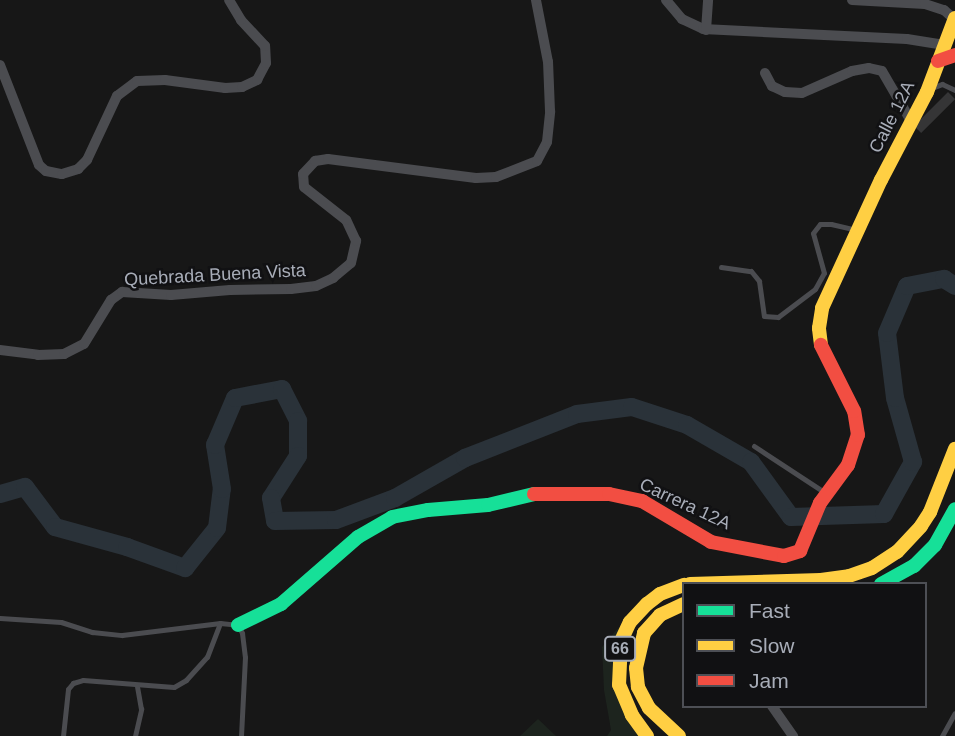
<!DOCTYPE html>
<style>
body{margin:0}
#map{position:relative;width:955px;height:736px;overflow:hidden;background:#171717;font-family:Arial,sans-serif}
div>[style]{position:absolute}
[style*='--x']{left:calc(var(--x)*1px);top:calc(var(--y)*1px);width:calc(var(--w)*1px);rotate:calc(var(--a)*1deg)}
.green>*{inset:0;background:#1d241e}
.river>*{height:18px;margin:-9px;padding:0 9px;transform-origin:9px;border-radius:9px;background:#2a3239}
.building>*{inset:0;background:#353536;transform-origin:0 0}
.lane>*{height:5px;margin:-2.5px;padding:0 2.5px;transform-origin:2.5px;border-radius:2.5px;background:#4b4c50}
.street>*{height:10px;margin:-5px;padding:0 5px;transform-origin:5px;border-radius:5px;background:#4b4c50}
.fast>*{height:14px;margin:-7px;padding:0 7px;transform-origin:7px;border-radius:7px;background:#16e098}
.slow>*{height:14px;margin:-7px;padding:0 7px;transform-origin:7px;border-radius:7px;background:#ffcf43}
.jam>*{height:14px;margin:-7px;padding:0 7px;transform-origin:7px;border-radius:7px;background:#f24e42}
span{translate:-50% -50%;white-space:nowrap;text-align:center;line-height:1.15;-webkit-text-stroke:5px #111113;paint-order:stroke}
.shield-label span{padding:2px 5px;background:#111113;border:2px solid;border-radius:5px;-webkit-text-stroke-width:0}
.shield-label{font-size:16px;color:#a8adb8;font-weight:700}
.street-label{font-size:18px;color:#a8adb8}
.legend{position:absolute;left:682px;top:582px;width:245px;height:126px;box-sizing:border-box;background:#111113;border:2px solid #4d4f55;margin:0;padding:9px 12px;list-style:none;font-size:21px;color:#a8adb8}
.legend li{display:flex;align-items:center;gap:14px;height:35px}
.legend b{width:35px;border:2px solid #4d4f55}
</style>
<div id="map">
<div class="green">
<i style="clip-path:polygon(619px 627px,615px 657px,639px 736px,607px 736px,611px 730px,604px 690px,602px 647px)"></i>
<i style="clip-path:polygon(538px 719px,556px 736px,520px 736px)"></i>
</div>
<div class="river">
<i style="--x:0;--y:494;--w:26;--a:-16"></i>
<i style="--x:25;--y:487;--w:50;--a:53.1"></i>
<i style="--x:55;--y:527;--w:75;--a:15.5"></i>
<i style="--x:127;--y:547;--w:62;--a:19.9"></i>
<i style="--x:185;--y:568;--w:51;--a:-51.3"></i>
<i style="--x:217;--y:528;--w:39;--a:-83"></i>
<i style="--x:222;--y:489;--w:45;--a:-99"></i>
<i style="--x:215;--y:445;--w:51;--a:-66.9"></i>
<i style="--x:235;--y:398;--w:48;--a:-10.8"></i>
<i style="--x:282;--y:389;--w:36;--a:63"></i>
<i style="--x:298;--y:421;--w:35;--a:90"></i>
<i style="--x:298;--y:456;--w:50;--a:122.7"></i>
<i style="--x:271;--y:498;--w:23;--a:80"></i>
<i style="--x:275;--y:521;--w:61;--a:-0.9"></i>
<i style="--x:336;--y:520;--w:63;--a:-20.4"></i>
<i style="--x:395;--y:498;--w:81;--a:-29.7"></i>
<i style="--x:465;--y:458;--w:120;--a:-21.4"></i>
<i style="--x:577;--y:414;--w:55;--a:-7.3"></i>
<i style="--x:632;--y:407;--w:58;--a:18.1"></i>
<i style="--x:687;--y:425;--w:74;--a:30"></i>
<i style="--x:751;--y:462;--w:68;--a:54"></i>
<i style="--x:791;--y:517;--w:93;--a:-1.8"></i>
<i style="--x:884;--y:514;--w:60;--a:-60.9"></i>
<i style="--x:913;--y:462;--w:66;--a:-105.7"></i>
<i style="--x:895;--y:398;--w:65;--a:-97"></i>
<i style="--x:887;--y:333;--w:51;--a:-66.9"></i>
<i style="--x:907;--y:286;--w:38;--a:-11"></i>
<i style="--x:944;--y:279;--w:13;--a:32"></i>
</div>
<div class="building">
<i style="left:948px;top:92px;width:10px;height:48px;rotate:45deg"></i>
</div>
<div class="lane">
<i style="--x:932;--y:88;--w:11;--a:-22"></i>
<i style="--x:942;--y:84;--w:14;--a:25"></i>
<i style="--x:721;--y:267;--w:30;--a:8"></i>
<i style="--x:751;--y:271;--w:13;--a:51"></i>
<i style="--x:759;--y:281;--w:35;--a:82"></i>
<i style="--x:764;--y:316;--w:14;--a:4"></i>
<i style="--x:778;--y:317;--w:46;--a:-37.1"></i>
<i style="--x:815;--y:289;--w:18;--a:-61"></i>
<i style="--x:824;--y:273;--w:41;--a:-105.4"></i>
<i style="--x:813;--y:233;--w:11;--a:-52"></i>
<i style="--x:820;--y:224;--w:11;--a:0"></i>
<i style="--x:831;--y:224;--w:26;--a:13"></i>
<i style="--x:754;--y:446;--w:84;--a:33.3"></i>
<i style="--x:0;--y:618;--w:61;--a:3.8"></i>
<i style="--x:61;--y:622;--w:33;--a:18"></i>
<i style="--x:92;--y:632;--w:30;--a:6"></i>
<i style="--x:122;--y:635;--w:99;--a:-7"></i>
<i style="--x:220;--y:623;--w:18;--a:6"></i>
<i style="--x:238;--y:625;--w:9;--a:63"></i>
<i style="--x:242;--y:633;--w:24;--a:83"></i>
<i style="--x:245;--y:657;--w:79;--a:92.9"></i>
<i style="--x:63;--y:736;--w:47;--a:-83.9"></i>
<i style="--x:68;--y:689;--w:8;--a:-50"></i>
<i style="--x:73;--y:683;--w:10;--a:-17"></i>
<i style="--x:83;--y:680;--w:91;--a:4.4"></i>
<i style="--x:174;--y:687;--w:14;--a:-30"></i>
<i style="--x:186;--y:680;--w:31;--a:-48"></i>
<i style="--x:207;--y:657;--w:36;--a:-69"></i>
<i style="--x:135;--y:736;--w:28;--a:-77"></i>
<i style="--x:141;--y:709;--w:23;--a:-100"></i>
<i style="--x:942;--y:736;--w:26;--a:-61"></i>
</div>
<div class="street">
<i style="--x:666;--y:0;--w:25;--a:50"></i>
<i style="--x:682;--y:19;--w:23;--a:25"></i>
<i style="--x:703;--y:29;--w:204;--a:2.8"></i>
<i style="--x:907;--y:39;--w:38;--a:9"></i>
<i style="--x:852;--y:0;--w:73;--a:3.1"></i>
<i style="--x:925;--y:4;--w:20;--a:18"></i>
<i style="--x:944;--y:10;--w:13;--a:42"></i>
<i style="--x:706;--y:30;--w:30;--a:-86"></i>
<i style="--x:0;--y:65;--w:107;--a:68.7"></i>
<i style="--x:39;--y:165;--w:9;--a:41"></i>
<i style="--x:46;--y:171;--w:16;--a:11"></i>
<i style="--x:62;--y:174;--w:17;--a:-17"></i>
<i style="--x:78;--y:169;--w:13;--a:-45"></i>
<i style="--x:87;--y:160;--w:71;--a:-64.9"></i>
<i style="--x:117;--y:96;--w:25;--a:-37"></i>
<i style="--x:137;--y:81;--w:28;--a:-2"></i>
<i style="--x:165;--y:80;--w:61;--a:7.6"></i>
<i style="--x:225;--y:88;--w:17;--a:-3"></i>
<i style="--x:242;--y:87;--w:17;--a:-25"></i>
<i style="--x:257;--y:80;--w:19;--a:-62"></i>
<i style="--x:266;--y:63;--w:17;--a:-93"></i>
<i style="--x:265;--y:46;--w:35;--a:-133"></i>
<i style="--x:241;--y:20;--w:23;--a:-121"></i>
<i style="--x:765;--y:73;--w:15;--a:62"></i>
<i style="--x:772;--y:86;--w:14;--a:25"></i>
<i style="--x:785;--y:92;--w:17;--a:3"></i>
<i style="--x:802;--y:93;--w:55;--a:-23.7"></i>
<i style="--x:852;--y:71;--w:17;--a:-10"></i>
<i style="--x:869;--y:68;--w:13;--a:13"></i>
<i style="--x:882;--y:71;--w:58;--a:59.9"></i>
<i style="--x:0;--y:350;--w:38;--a:7"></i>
<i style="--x:38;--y:355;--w:26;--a:-2"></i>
<i style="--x:64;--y:354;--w:22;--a:-27"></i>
<i style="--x:84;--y:344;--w:52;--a:-58.5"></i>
<i style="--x:111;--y:300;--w:14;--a:-36"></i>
<i style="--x:122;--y:292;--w:49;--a:3.5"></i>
<i style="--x:171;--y:295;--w:59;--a:-4.8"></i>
<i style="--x:230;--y:290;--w:61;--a:-0.9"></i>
<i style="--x:291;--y:289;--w:25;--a:-7"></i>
<i style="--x:316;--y:286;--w:19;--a:-25"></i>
<i style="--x:333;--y:278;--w:23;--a:-40"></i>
<i style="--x:351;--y:263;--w:23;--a:-77"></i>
<i style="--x:356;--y:241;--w:23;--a:-115"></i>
<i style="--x:346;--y:220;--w:53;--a:-141.8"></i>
<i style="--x:304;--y:187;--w:13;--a:-94"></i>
<i style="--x:303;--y:174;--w:18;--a:-47"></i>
<i style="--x:315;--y:161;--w:13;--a:-9"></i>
<i style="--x:328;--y:159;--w:149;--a:7.3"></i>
<i style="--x:476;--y:178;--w:20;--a:-3"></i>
<i style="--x:496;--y:177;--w:44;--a:-21.3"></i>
<i style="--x:537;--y:161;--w:21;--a:-62"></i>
<i style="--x:547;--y:142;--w:31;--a:-84"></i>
<i style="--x:550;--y:111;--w:49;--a:-92.3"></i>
<i style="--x:548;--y:62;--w:63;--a:-101"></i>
<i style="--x:772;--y:706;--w:37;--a:55"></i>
</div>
<div class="fast">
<i style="--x:881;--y:584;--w:38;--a:-29"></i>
<i style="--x:914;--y:566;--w:30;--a:-45"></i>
<i style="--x:935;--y:545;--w:41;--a:-60.9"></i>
<i style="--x:238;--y:625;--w:48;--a:-26"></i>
<i style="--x:281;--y:604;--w:102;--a:-41"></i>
<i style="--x:358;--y:537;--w:39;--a:-30"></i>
<i style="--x:392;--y:517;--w:37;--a:-11"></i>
<i style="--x:428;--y:510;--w:60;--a:-4.8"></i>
<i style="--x:488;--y:505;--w:47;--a:-13.4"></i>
</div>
<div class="slow">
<i style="--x:821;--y:345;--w:17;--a:-97"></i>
<i style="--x:819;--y:328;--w:20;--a:-81"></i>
<i style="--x:822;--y:308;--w:141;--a:-65.3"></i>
<i style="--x:881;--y:180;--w:99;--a:-62.4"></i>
<i style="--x:927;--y:92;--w:79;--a:-69.3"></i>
<i style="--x:690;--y:584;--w:131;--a:-1.7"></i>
<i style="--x:821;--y:580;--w:28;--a:-8"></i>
<i style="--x:849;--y:576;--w:24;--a:-19"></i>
<i style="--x:872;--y:568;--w:30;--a:-33"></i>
<i style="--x:897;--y:552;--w:35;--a:-47"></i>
<i style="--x:921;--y:526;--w:17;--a:-57"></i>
<i style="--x:930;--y:512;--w:68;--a:-68.4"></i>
<i style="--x:647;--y:736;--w:26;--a:-126"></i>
<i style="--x:632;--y:715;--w:33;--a:-113"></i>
<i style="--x:619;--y:685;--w:44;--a:-87.4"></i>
<i style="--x:621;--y:641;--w:21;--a:-65"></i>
<i style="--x:630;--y:622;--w:25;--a:-47"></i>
<i style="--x:647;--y:604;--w:16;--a:-38"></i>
<i style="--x:660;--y:594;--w:26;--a:-21"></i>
<i style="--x:679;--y:736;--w:41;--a:-137"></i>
<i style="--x:649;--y:708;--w:24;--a:-118"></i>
<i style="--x:638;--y:687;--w:19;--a:-96"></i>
<i style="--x:636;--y:668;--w:36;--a:-77"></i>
<i style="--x:644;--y:633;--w:24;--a:-48"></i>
<i style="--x:660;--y:615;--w:26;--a:-25"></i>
</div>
<div class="jam">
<i style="--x:938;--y:61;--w:18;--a:-19"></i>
<i style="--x:534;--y:494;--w:75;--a:0"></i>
<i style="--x:609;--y:494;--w:34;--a:12"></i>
<i style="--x:642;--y:501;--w:80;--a:30.7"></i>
<i style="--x:711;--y:542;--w:74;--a:10.9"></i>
<i style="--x:784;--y:556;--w:17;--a:-17"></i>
<i style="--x:800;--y:551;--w:52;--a:-67.4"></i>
<i style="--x:820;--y:503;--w:47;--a:-53.6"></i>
<i style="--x:848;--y:465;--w:32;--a:-72"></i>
<i style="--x:858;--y:435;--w:24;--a:-99"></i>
<i style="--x:854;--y:411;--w:74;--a:-116.6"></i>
</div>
<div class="shield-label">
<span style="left:620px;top:649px">66</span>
</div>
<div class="street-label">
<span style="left:892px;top:117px;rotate:-63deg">Calle 12A</span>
<span style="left:215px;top:275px;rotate:-3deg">Quebrada Buena Vista</span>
<span style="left:685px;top:504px;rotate:25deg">Carrera 12A</span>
</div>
<ul class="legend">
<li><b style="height:9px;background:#16e098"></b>Fast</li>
<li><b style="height:9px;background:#ffcf43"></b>Slow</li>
<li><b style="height:9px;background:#f24e42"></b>Jam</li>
</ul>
</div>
